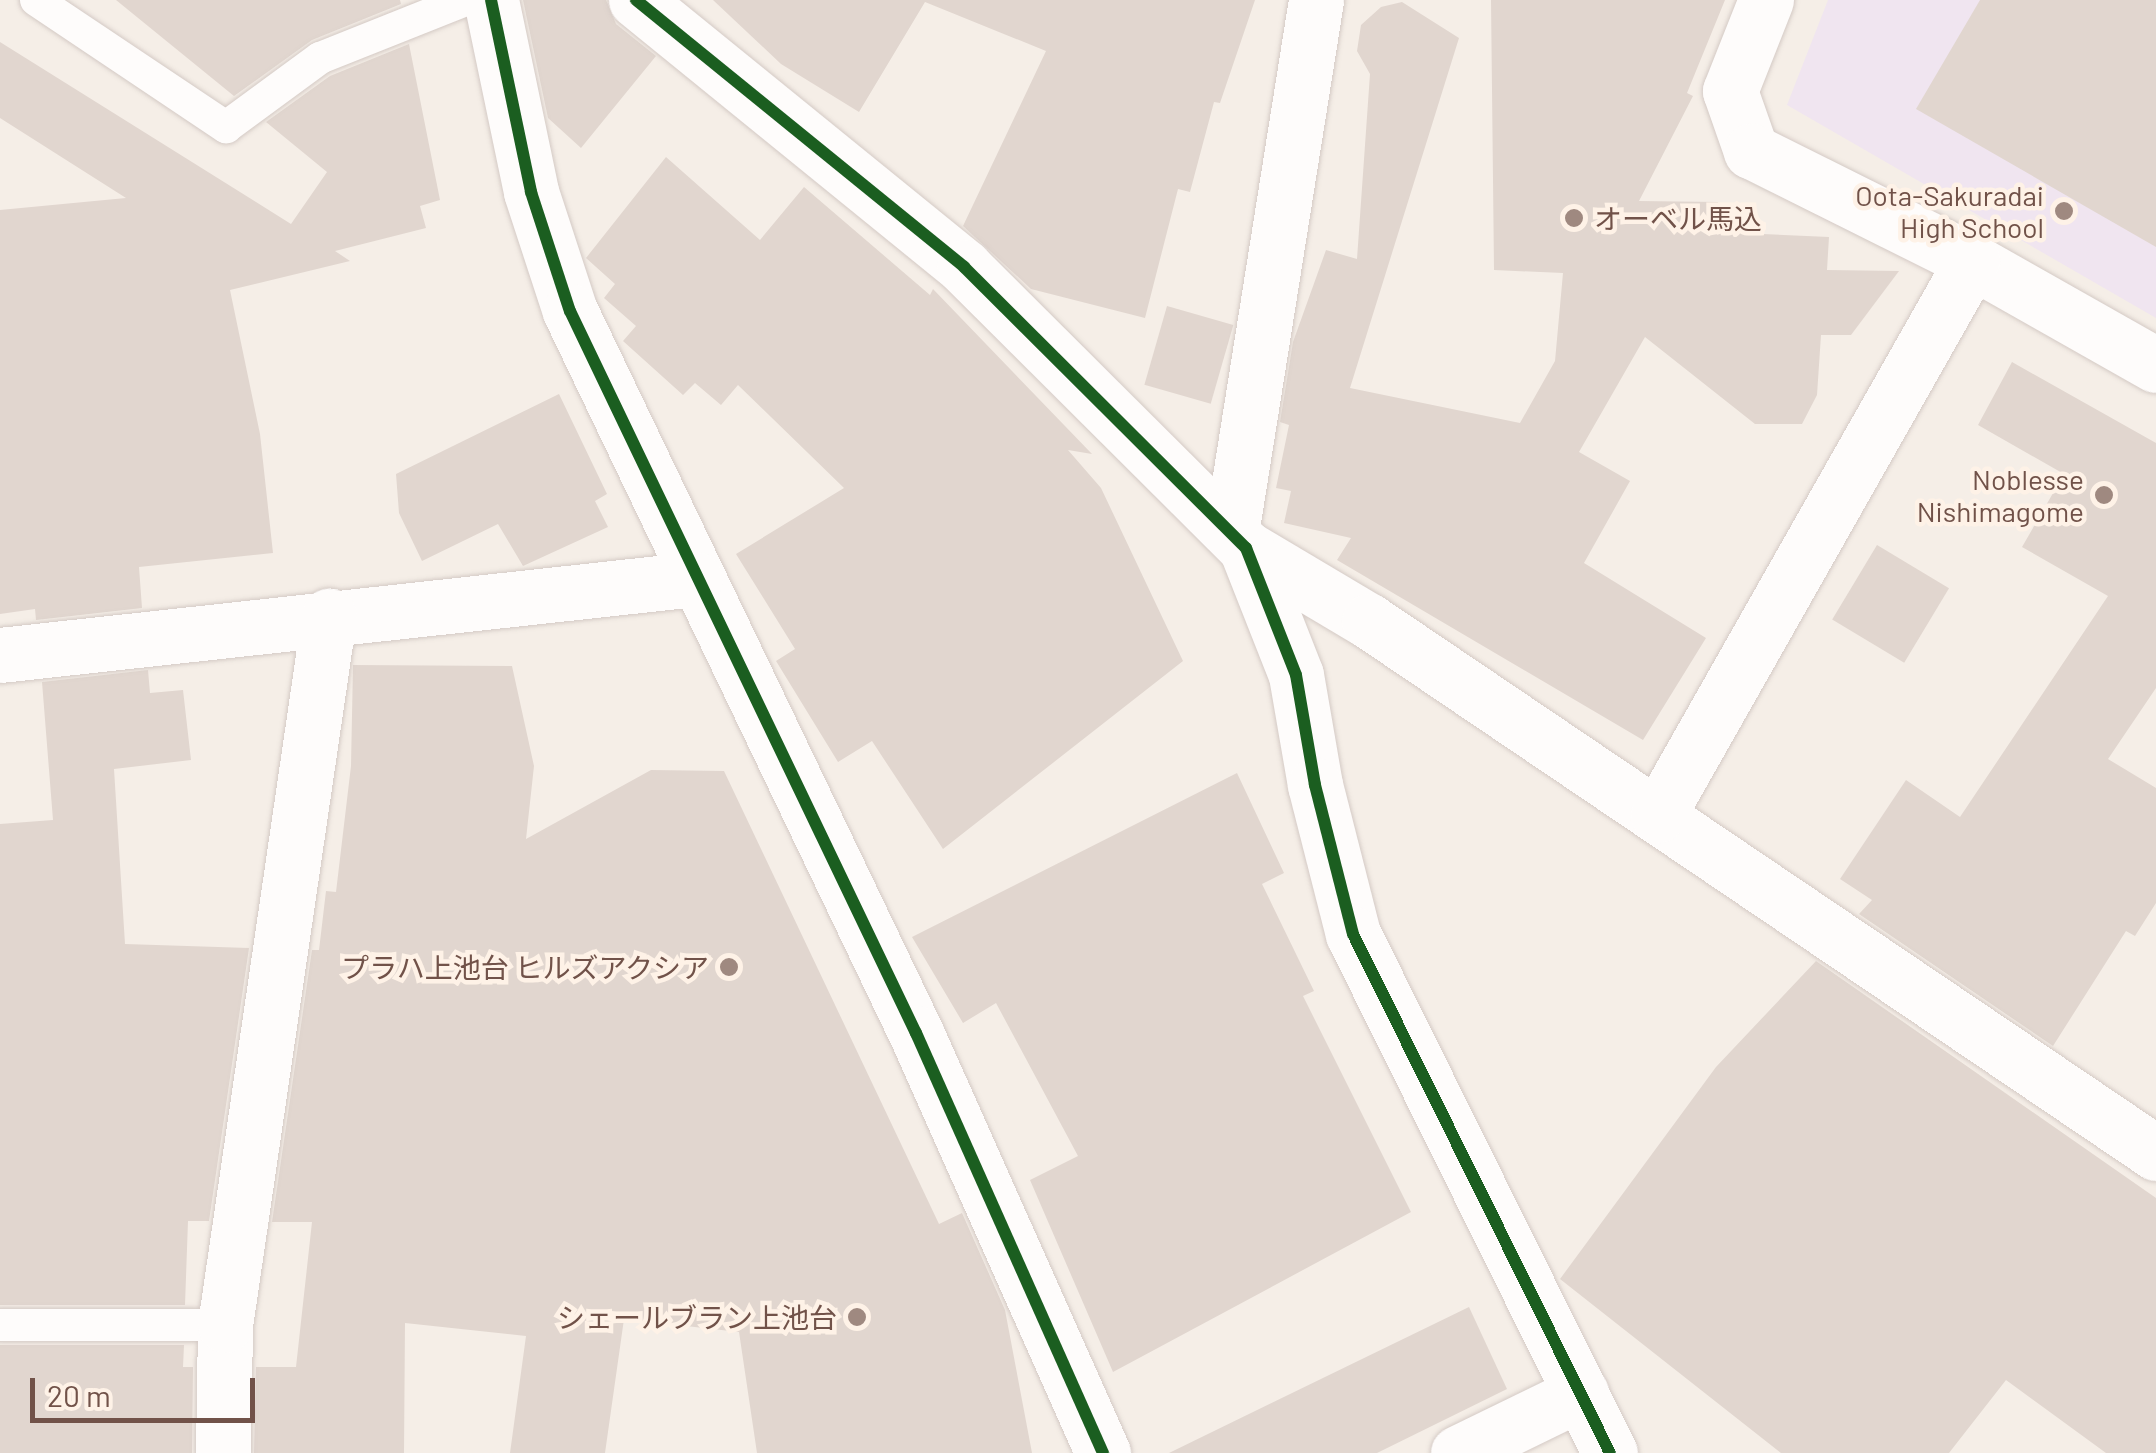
<!DOCTYPE html>
<meta charset="utf-8">
<style>
body{margin:0}
#map{position:relative;width:2156px;height:1453px;overflow:hidden;background:#f5eee7;font-family:Barlow,"Noto Sans JP",sans-serif}
div>[style]{position:absolute}
[style*='--x']{left:calc(var(--x)*1px);top:calc(var(--y)*1px);width:calc(var(--w)*1px);rotate:calc(var(--a)*1deg)}
.education>*{inset:0;background:#f0e5f0}
.building>*{inset:0;background:#e1d6cf;transform-origin:0 0}
.roads{filter:drop-shadow(0 0 2px #d4cac5) drop-shadow(0 0 2px #d4cac5)}
.service>*{height:32px;margin:-16px;padding:0 16px;transform-origin:16px;border-radius:16px;background:#fefcfb}
.minor>*{height:55px;margin:-27.5px;padding:0 27.5px;transform-origin:27.5px;border-radius:27.5px;background:#fefcfb}
.tertiary>*{height:55px;margin:-27.5px;padding:0 27.5px;transform-origin:27.5px;border-radius:27.5px;background:#fefcfb}
.cycleway>*{height:12px;margin:-6px;padding:0 6px;transform-origin:6px;border-radius:6px;background:#1b5e20}
.dots>*{width:28px;height:28px;translate:-50% -50%;box-sizing:border-box;border:5px solid #fef2e7;border-radius:50%}
span{translate:-50% -50%;white-space:nowrap;text-align:center;line-height:1.15;-webkit-text-stroke:9px #fef2e7;paint-order:stroke}
.poi-label{font-size:28px;color:#715249}
.right{translate:-100% -50%;text-align:right}
.left{translate:0 -50%;text-align:left}
.scale{position:absolute;left:30px;top:1378px;width:225px;height:45px;box-sizing:border-box;border:5px solid #715249;border-top:0;padding-left:12px;font-size:30px;line-height:35px;white-space:nowrap;color:#715249;-webkit-text-stroke:8px #fef2e7;paint-order:stroke}
</style>
<div id="map">
<div class="education">
<i style="clip-path:polygon(1828px 0,2156px 0,2156px 318px,1787px 105px)"></i>
</div>
<div class="building">
<i style="clip-path:polygon(116px 0,400px 0,401px 4px,312px 40px,234px 96px)"></i>
<i style="clip-path:polygon(523px 0,606px 0,616px 24px,656px 56px,581px 148px,548px 118px)"></i>
<i style="clip-path:polygon(713px 0,1255px 0,1220px 103px,1214px 102px,1190px 192px,1178px 189px,1145px 318px,1031px 289px,963px 226px,1046px 51px,925px 2px,859px 112px,781px 64px)"></i>
<i style="clip-path:polygon(1491px 0,1725px 0,1687px 93px,1693px 96px,1639px 201px,1718px 202px,1716px 232px,1829px 237px,1827px 270px,1899px 271px,1851px 335px,1821px 335px,1817px 395px,1802px 424px,1755px 424px,1645px 337px,1579px 452px,1630px 481px,1584px 563px,1706px 638px,1643px 740px,1337px 560px,1351px 538px,1284px 523px,1291px 491px,1276px 488px,1289px 425px,1280px 422px,1293px 342px,1326px 250px,1357px 259px,1370px 74px,1357px 51px,1361px 25px,1381px 7px,1402px 2px,1459px 38px,1350px 388px,1520px 423px,1555px 361px,1563px 273px,1494px 270px)"></i>
<i style="clip-path:polygon(1980px 0,2156px 0,2156px 247px,1916px 109px)"></i>
<i style="clip-path:polygon(0 42px,291px 224px,327px 172px,266px 122px,330px 76px,409px 44px,440px 200px,420px 206px,426px 228px,335px 251px,350px 261px,230px 290px,260px 434px,273px 553px,139px 567px,142px 608px,36px 620px,35px 609px,0 614px,0 210px,126px 198px,0 118px)"></i>
<i style="clip-path:polygon(666px 157px,760px 240px,804px 187px,930px 295px,933px 289px,1092px 454px,1068px 450px,1101px 488px,1183px 661px,943px 849px,872px 741px,838px 762px,776px 661px,795px 649px,736px 554px,844px 488px,738px 385px,721px 405px,695px 383px,683px 395px,623px 341px,636px 326px,604px 298px,615px 284px,586px 258px)"></i>
<i style="left:1167px;top:306px;width:69px;height:82px;rotate:16deg"></i>
<i style="clip-path:polygon(2012px 362px,2156px 443px,2156px 688px,2108px 759px,2156px 788px,2156px 903px,2135px 936px,2126px 931px,2053px 1046px,1859px 914px,1872px 900px,1840px 879px,1906px 780px,1960px 817px,2108px 596px,2022px 547px,2064px 474px,1978px 425px)"></i>
<i style="clip-path:polygon(559px 394px,607px 494px,595px 501px,608px 527px,523px 566px,498px 524px,422px 561px,399px 513px,396px 474px)"></i>
<i style="left:1877px;top:545px;width:84px;height:87px;rotate:31deg"></i>
<i style="clip-path:polygon(353px 665px,512px 666px,534px 766px,526px 839px,651px 770px,724px 771px,939px 1224px,962px 1213px,1005px 1310px,1032px 1453px,757px 1453px,739px 1332px,624px 1319px,605px 1453px,510px 1453px,526px 1336px,405px 1323px,404px 1453px,254px 1453px,256px 1367px,296px 1367px,312px 1222px,272px 1222px,312px 950px,319px 950px,326px 891px,336px 892px,351px 766px)"></i>
<i style="clip-path:polygon(148px 670px,150px 693px,183px 690px,191px 760px,114px 769px,125px 944px,249px 948px,209px 1221px,188px 1221px,185px 1305px,0 1305px,0 824px,53px 820px,42px 682px)"></i>
<i style="clip-path:polygon(1237px 773px,1284px 873px,1262px 884px,1314px 991px,1303px 996px,1411px 1212px,1113px 1372px,1030px 1180px,1078px 1156px,996px 1003px,963px 1023px,912px 937px)"></i>
<i style="clip-path:polygon(1816px 961px,2156px 1198px,2156px 1453px,2106px 1453px,2006px 1380px,1949px 1453px,1781px 1453px,1560px 1279px,1716px 1067px)"></i>
<i style="clip-path:polygon(1469px 1307px,1507px 1389px,1377px 1453px,1169px 1453px)"></i>
<i style="clip-path:polygon(0 1345px,184px 1345px,183px 1367px,193px 1367px,192px 1453px,0 1453px)"></i>
</div>
<div class="roads">
<div class="service">
<i style="--x:36;--y:0;--w:229;--a:33.8"></i>
<i style="--x:226;--y:127;--w:117;--a:-36.3"></i>
<i style="--x:320;--y:58;--w:157;--a:-21.7"></i>
<i style="--x:0;--y:1325;--w:225;--a:0"></i>
</div>
<div class="minor">
<i style="--x:491;--y:0;--w:196;--a:78.2"></i>
<i style="--x:531;--y:192;--w:125;--a:71.9"></i>
<i style="--x:570;--y:311;--w:801;--a:64.4"></i>
<i style="--x:916;--y:1033;--w:460;--a:66"></i>
<i style="--x:1766;--y:0;--w:98;--a:111.6"></i>
<i style="--x:1730;--y:91;--w:64;--a:70.7"></i>
<i style="--x:1751;--y:151;--w:247;--a:26.5"></i>
<i style="--x:1972;--y:261;--w:211;--a:29.5"></i>
<i style="--x:1232;--y:527;--w:534;--a:-80.94"></i>
<i style="--x:1246;--y:548;--w:143;--a:30.7"></i>
<i style="--x:1369;--y:621;--w:950;--a:34.06"></i>
<i style="--x:0;--y:655;--w:699;--a:-6.24"></i>
<i style="--x:1658;--y:815;--w:637;--a:-60.46"></i>
<i style="--x:223;--y:1453;--w:128;--a:-89.1"></i>
<i style="--x:225;--y:1325;--w:717;--a:-81.66"></i>
<i style="--x:1458;--y:1453;--w:137;--a:-26"></i>
</div>
<div class="tertiary">
<i style="--x:636;--y:0;--w:423;--a:39.1"></i>
<i style="--x:964;--y:267;--w:398;--a:44.9"></i>
<i style="--x:1246;--y:548;--w:136;--a:68.5"></i>
<i style="--x:1296;--y:675;--w:112;--a:80.2"></i>
<i style="--x:1315;--y:785;--w:154;--a:75.7"></i>
<i style="--x:1353;--y:934;--w:579;--a:63.66"></i>
</div>
</div>
<div class="cycleway">
<i style="--x:491;--y:0;--w:196;--a:78.2"></i>
<i style="--x:531;--y:192;--w:125;--a:71.9"></i>
<i style="--x:570;--y:311;--w:801;--a:64.4"></i>
<i style="--x:916;--y:1033;--w:460;--a:66"></i>
<i style="--x:636;--y:0;--w:423;--a:39.1"></i>
<i style="--x:964;--y:267;--w:398;--a:44.9"></i>
<i style="--x:1246;--y:548;--w:136;--a:68.5"></i>
<i style="--x:1296;--y:675;--w:112;--a:80.2"></i>
<i style="--x:1315;--y:785;--w:154;--a:75.7"></i>
<i style="--x:1353;--y:934;--w:579;--a:63.66"></i>
</div>
<div class="dots">
<i style="left:2064px;top:211px;background:#9f8980"></i>
<i style="left:1574px;top:218px;background:#9f8980"></i>
<i style="left:2104px;top:495px;background:#9f8980"></i>
<i style="left:729px;top:967px;background:#9f8980"></i>
<i style="left:857px;top:1317px;background:#9f8980"></i>
</div>
<div class="poi-label">
<span class="right" style="left:2044px;top:211px">Oota-Sakuradai<br>High School</span>
<span class="left" style="left:1594px;top:218px">オーベル馬込</span>
<span class="right" style="left:2084px;top:495px">Noblesse<br>Nishimagome</span>
<span class="right" style="left:709px;top:967px">プラハ上池台 ヒルズアクシア</span>
<span class="right" style="left:837px;top:1317px">シェールブラン上池台</span>
</div>
<div class="scale">20 m</div>
</div>
